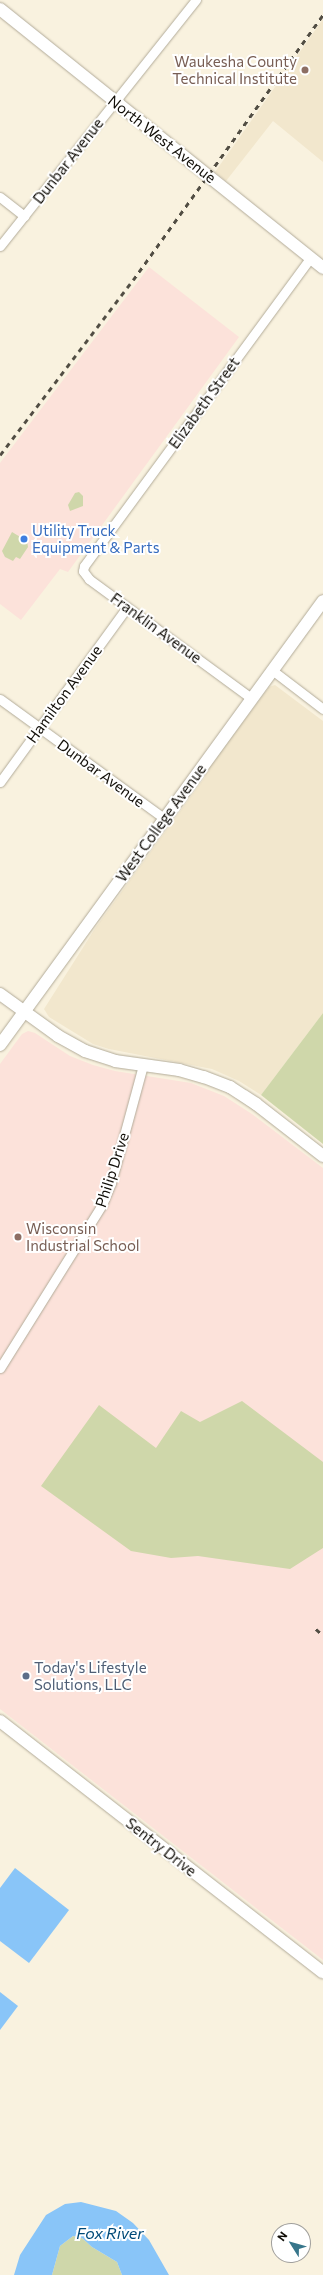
<!DOCTYPE html>
<style>
body{margin:0}
#map{position:relative;width:323px;height:2275px;overflow:hidden;background:#f9f2df;font-family:Commissioner,sans-serif}
div>[style]{position:absolute}
[style*='--x']{left:calc(var(--x)*1px);top:calc(var(--y)*1px);width:calc(var(--w)*1px);rotate:calc(var(--a)*1deg)}
.industrial>*{inset:0;background:#fce2da}
.built>*{inset:0;background:#f2e7cd}
.green>*{inset:0;background:#cfd7aa}
.water>*{inset:0;background:#89c5f8}
.roads{filter:drop-shadow(0 0 1px #b2ab99) drop-shadow(0 0 1px #b2ab99)}
.minor>*{height:9px;margin:-4.5px;padding:0 4.5px;transform-origin:4.5px;border-radius:4.5px;background:#fff}
.tertiary>*{height:12px;margin:-6px;padding:0 6px;transform-origin:6px;border-radius:6px;background:#fff}
.rail>*{height:2.5px;margin-top:-1.25px;transform-origin:0;background:repeating-linear-gradient(90deg,#514d43 0 5px,transparent 0 10px)}
.dots>*{width:11px;height:11px;translate:-50% -50%;box-sizing:border-box;border:2px solid #fff;border-radius:50%}
span{translate:-50% -50%;white-space:nowrap;text-align:center;line-height:1.15;-webkit-text-stroke:4px #fff;paint-order:stroke}
.education-label{font-size:15px;color:#785e54}
.right{translate:-100% -50%;text-align:right}
.left{translate:0 -50%;text-align:left}
.street-label{font-size:15px;color:#110e08}
.shop-label{font-size:15px;color:#366cbe}
.service-label{font-size:15px;color:#4e5e75}
.water-label{font-size:16px;color:#004a78;font-style:italic}
.north{position:absolute;left:271px;top:2223px;width:40px;height:40px;box-sizing:border-box;background:#fff;border:1px solid #a09f9c;border-radius:50%;rotate:307deg;font-size:11px;font-weight:700;line-height:16px;text-align:center;color:#110e08}
.north::after{content:'';display:block;margin:auto;width:14px;height:18px;background:#37768b;clip-path:polygon(50% 0,100% 100%,50% 72%,0 100%)}
</style>
<div id="map">
<div class="industrial">
<i style="clip-path:polygon(149px 267px,239px 337px,68px 572px,60px 569px,21px 620px,0 604px,0 463px)"></i>
<i style="clip-path:polygon(28px 1031px,35px 1033px,70px 1056px,93px 1065px,115px 1071px,191px 1083px,224px 1096px,252px 1114px,323px 1168px,323px 1960px,0 1709px,0 1064px,22px 1034px)"></i>
</div>
<div class="built">
<i style="clip-path:polygon(323px 19px,323px 162px,273px 121px,226px 181px,215px 172px)"></i>
<i style="clip-path:polygon(275px 685px,323px 721px,323px 1013px,261px 1095px,239px 1081px,212px 1069px,109px 1049px,93px 1044px,49px 1017px,44px 1009px,96px 927px,205px 777px,206px 772px,269px 687px)"></i>
</div>
<div class="green">
<i style="clip-path:polygon(79px 492px,83px 496px,83px 506px,70px 511px,68px 505px,75px 493px)"></i>
<i style="clip-path:polygon(12px 532px,27px 541px,28px 547px,20px 559px,16px 557px,13px 561px,5px 557px,2px 551px)"></i>
<i style="clip-path:polygon(323px 1013px,323px 1144px,261px 1095px)"></i>
<i style="clip-path:polygon(242px 1401px,323px 1462px,323px 1548px,290px 1569px,198px 1556px,171px 1558px,131px 1551px,41px 1486px,99px 1405px,156px 1448px,181px 1411px,200px 1422px)"></i>
<i style="clip-path:polygon(73px 2236px,82px 2238px,92px 2247px,117px 2262px,122px 2275px,52px 2275px,60px 2246px)"></i>
</div>
<div class="water">
<i style="clip-path:polygon(15px 1868px,69px 1910px,29px 1963px,0 1941px,0 1888px)"></i>
<i style="clip-path:polygon(0 1992px,18px 2006px,0 2030px)"></i>
<i style="clip-path:polygon(81px 2202px,116px 2211px,133px 2223px,149px 2240px,169px 2275px,122px 2275px,117px 2262px,92px 2247px,82px 2238px,73px 2236px,60px 2246px,52px 2275px,14px 2275px,20px 2255px,46px 2215px,65px 2204px)"></i>
</div>
<div class="roads">
<div class="minor">
<i style="--x:0;--y:197;--w:31;--a:38"></i>
<i style="--x:0;--y:246;--w:315;--a:-51.5"></i>
<i style="--x:272;--y:670;--w:64;--a:37.4"></i>
<i style="--x:251;--y:698;--w:201;--a:-143.7"></i>
<i style="--x:89;--y:579;--w:10;--a:-127"></i>
<i style="--x:83;--y:571;--w:5;--a:-79"></i>
<i style="--x:84;--y:566;--w:382;--a:-53.7"></i>
<i style="--x:0;--y:699;--w:203;--a:36"></i>
<i style="--x:0;--y:782;--w:216;--a:-54"></i>
<i style="--x:0;--y:1368;--w:192;--a:-58"></i>
<i style="--x:102;--y:1205;--w:24;--a:-68"></i>
<i style="--x:111;--y:1183;--w:122;--a:-74.8"></i>
</div>
<div class="tertiary">
<i style="--x:0;--y:9;--w:414;--a:38.7"></i>
<i style="--x:0;--y:994;--w:72;--a:35.9"></i>
<i style="--x:58;--y:1036;--w:31;--a:29"></i>
<i style="--x:85;--y:1051;--w:32;--a:18"></i>
<i style="--x:115;--y:1061;--w:65;--a:8"></i>
<i style="--x:179;--y:1070;--w:26;--a:16"></i>
<i style="--x:204;--y:1077;--w:28;--a:21"></i>
<i style="--x:230;--y:1087;--w:31;--a:33"></i>
<i style="--x:256;--y:1104;--w:85;--a:37.8"></i>
<i style="--x:0;--y:1045;--w:549;--a:-53.96"></i>
<i style="--x:0;--y:1721;--w:409;--a:37.9"></i>
</div>
</div>
<div class="rail">
<i style="--x:0;--y:455;--w:220;--a:-52.8"></i>
<i style="--x:133;--y:280;--w:326;--a:-54.4"></i>
<i style="--x:316;--y:1629;--w:9;--a:41"></i>
</div>
<div class="dots">
<i style="left:305px;top:70px;background:#8d6e63"></i>
<i style="left:24px;top:539px;background:#3f7fe0"></i>
<i style="left:18px;top:1237px;background:#8d6e63"></i>
<i style="left:26px;top:1676px;background:#5c6f8a"></i>
</div>
<div class="education-label">
<span class="right" style="left:297px;top:70px">Waukesha County<br>Technical Institute</span>
<span class="left" style="left:26px;top:1237px">Wisconsin<br>Industrial School</span>
</div>
<div class="street-label">
<span style="left:162px;top:139px;rotate:38deg">North West Avenue</span>
<span style="left:68px;top:161px;rotate:-52deg">Dunbar Avenue</span>
<span style="left:204px;top:403px;rotate:-54deg">Elizabeth Street</span>
<span style="left:156px;top:628px;rotate:36deg">Franklin Avenue</span>
<span style="left:64px;top:694px;rotate:-54deg">Hamilton Avenue</span>
<span style="left:101px;top:773px;rotate:36deg">Dunbar Avenue</span>
<span style="left:161px;top:823px;rotate:-54deg">West College Avenue</span>
<span style="left:112px;top:1170px;rotate:-72deg">Philip Drive</span>
<span style="left:161px;top:1847px;rotate:38deg">Sentry Drive</span>
</div>
<div class="shop-label">
<span class="left" style="left:32px;top:539px">Utility Truck<br>Equipment &amp; Parts</span>
</div>
<div class="service-label">
<span class="left" style="left:34px;top:1676px">Today's Lifestyle<br>Solutions, LLC</span>
</div>
<div class="water-label">
<span style="left:110px;top:2233px">Fox River</span>
</div>
<div class="north">N</div>
</div>
